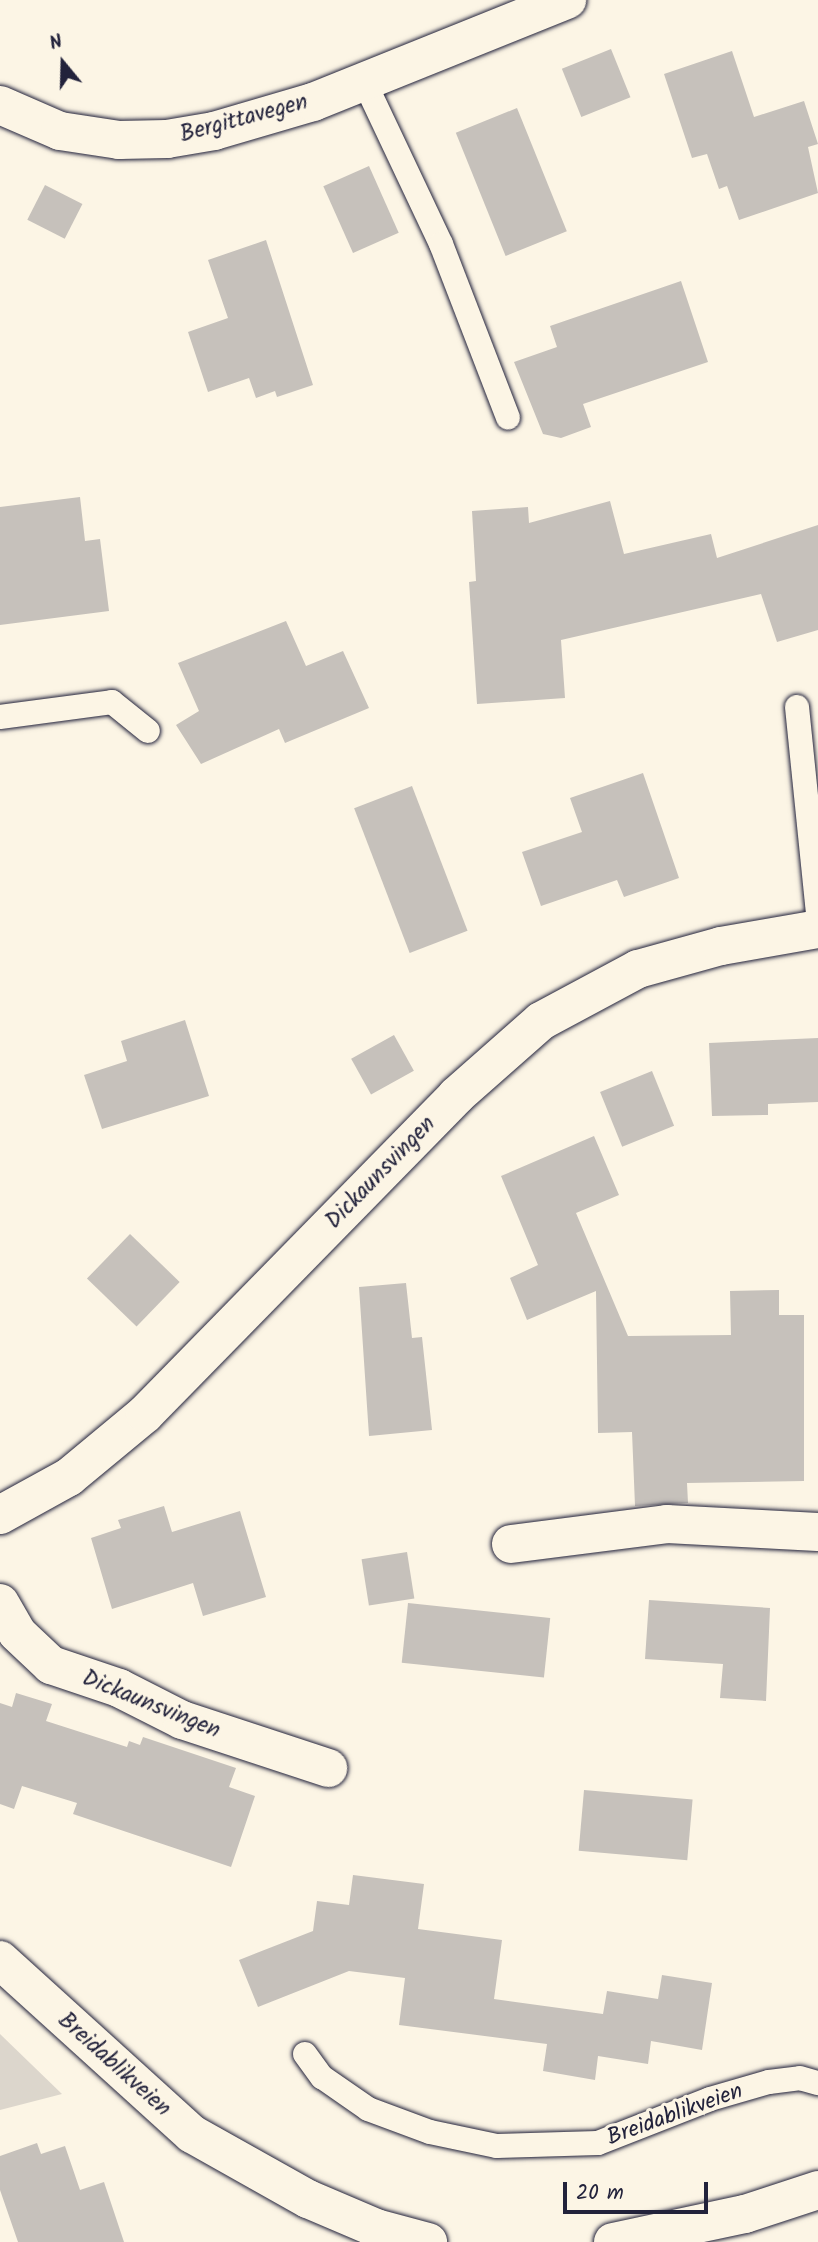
<!DOCTYPE html>
<style>
body{margin:0}
#map{position:relative;width:818px;height:2242px;overflow:hidden;background:#fcf5e5;font-family:Kalam,sans-serif}
div>[style]{position:absolute}
[style*='--x']{left:calc(var(--x)*1px);top:calc(var(--y)*1px);width:calc(var(--w)*1px);rotate:calc(var(--a)*1deg)}
.green>*{inset:0;background:#dcd6cc}
.building>*{inset:0;background:#c6c1bb;transform-origin:0 0}
.roads{filter:drop-shadow(0 0 2px #22223b) drop-shadow(0 0 2px #22223b)}
.service>*{height:24px;margin:-12px;padding:0 12px;transform-origin:12px;border-radius:12px;background:#fcf5e5}
.minor>*{height:38px;margin:-19px;padding:0 19px;transform-origin:19px;border-radius:19px;background:#fcf5e5}
.tertiary>*{height:38px;margin:-19px;padding:0 19px;transform-origin:19px;border-radius:19px;background:#fcf5e5}
span{translate:-50% -50%;white-space:nowrap;text-align:center;line-height:1.15;-webkit-text-stroke:6px #fcf5e5;paint-order:stroke}
.street-label{font-size:23px;color:#22223b}
.north{position:absolute;left:28px;top:28px;width:70px;height:70px;-webkit-text-stroke:5px #fcf5e5;paint-order:stroke;rotate:341deg;font-size:19px;font-weight:700;line-height:28px;text-align:center;color:#22223b}
.north::after{content:'';display:block;margin:auto;width:24px;height:32px;background:#22223b;clip-path:polygon(50% 0,100% 100%,50% 72%,0 100%)}
.scale{position:absolute;left:563px;top:2182px;width:145px;height:32px;box-sizing:border-box;border:4px solid #22223b;border-top:0;padding-left:9px;font-size:21px;line-height:24px;white-space:nowrap;color:#22223b;-webkit-text-stroke:5px #fcf5e5;paint-order:stroke}
</style>
<div id="map">
<div class="green">
<i style="clip-path:polygon(0 2034px,62px 2094px,0 2110px)"></i>
</div>
<div class="building">
<i style="left:611px;top:49px;width:52px;height:53px;rotate:68deg"></i>
<i style="clip-path:polygon(732px 51px,754px 117px,804px 101px,818px 144px,808px 147px,818px 193px,739px 220px,727px 186px,719px 189px,707px 154px,692px 158px,664px 74px)"></i>
<i style="left:517px;top:108px;width:133px;height:66px;rotate:68deg"></i>
<i style="left:369px;top:166px;width:73px;height:50px;rotate:66deg"></i>
<i style="left:45px;top:185px;width:42px;height:39px;rotate:27deg"></i>
<i style="clip-path:polygon(266px 240px,313px 385px,277px 397px,275px 391px,256px 398px,249px 378px,208px 392px,188px 332px,228px 318px,208px 260px)"></i>
<i style="clip-path:polygon(681px 281px,708px 362px,583px 404px,591px 427px,561px 438px,543px 434px,514px 362px,557px 347px,550px 326px)"></i>
<i style="clip-path:polygon(80px 497px,85px 541px,100px 539px,109px 611px,0 625px,0 507px)"></i>
<i style="clip-path:polygon(610px 501px,624px 554px,711px 534px,717px 558px,818px 525px,818px 630px,777px 642px,761px 594px,561px 640px,565px 698px,477px 704px,469px 582px,476px 581px,472px 511px,528px 507px,529px 523px)"></i>
<i style="clip-path:polygon(286px 621px,306px 666px,343px 651px,369px 708px,285px 743px,279px 729px,201px 764px,176px 725px,199px 711px,178px 663px)"></i>
<i style="clip-path:polygon(643px 773px,679px 878px,624px 897px,617px 880px,541px 906px,522px 852px,582px 832px,570px 798px)"></i>
<i style="left:412px;top:786px;width:155px;height:62px;rotate:69deg"></i>
<i style="clip-path:polygon(185px 1020px,209px 1096px,102px 1129px,84px 1075px,127px 1061px,121px 1041px)"></i>
<i style="left:394px;top:1035px;width:41px;height:49px;rotate:61deg"></i>
<i style="clip-path:polygon(818px 1038px,818px 1102px,768px 1104px,768px 1115px,712px 1116px,709px 1043px)"></i>
<i style="left:652px;top:1071px;width:59px;height:56px;rotate:68deg"></i>
<i style="clip-path:polygon(594px 1136px,619px 1195px,576px 1213px,628px 1336px,731px 1335px,730px 1291px,779px 1290px,779px 1315px,804px 1315px,804px 1481px,687px 1483px,688px 1503px,635px 1506px,632px 1432px,598px 1433px,596px 1291px,527px 1320px,510px 1278px,538px 1265px,501px 1176px)"></i>
<i style="left:130px;top:1234px;width:69px;height:62px;rotate:44deg"></i>
<i style="clip-path:polygon(406px 1283px,412px 1338px,422px 1337px,432px 1430px,369px 1436px,359px 1287px)"></i>
<i style="clip-path:polygon(164px 1506px,172px 1532px,240px 1511px,266px 1597px,203px 1616px,193px 1583px,112px 1609px,91px 1538px,121px 1528px,118px 1520px)"></i>
<i style="left:407px;top:1552px;width:47px;height:46px;rotate:81deg"></i>
<i style="clip-path:polygon(649px 1600px,770px 1608px,766px 1701px,720px 1698px,723px 1664px,645px 1659px)"></i>
<i style="left:408px;top:1603px;width:143px;height:60px;rotate:6deg"></i>
<i style="clip-path:polygon(16px 1693px,52px 1704px,46px 1721px,127px 1747px,129px 1741px,140px 1745px,143px 1737px,236px 1768px,229px 1787px,255px 1796px,231px 1867px,73px 1814px,77px 1803px,22px 1786px,14px 1809px,0 1804px,0 1703px,12px 1707px)"></i>
<i style="left:584px;top:1790px;width:109px;height:61px;rotate:5deg"></i>
<i style="clip-path:polygon(353px 1875px,424px 1884px,418px 1929px,502px 1940px,494px 1999px,603px 2014px,607px 1991px,658px 1999px,662px 1975px,712px 1983px,702px 2050px,651px 2041px,648px 2064px,598px 2056px,595px 2080px,543px 2071px,547px 2044px,399px 2025px,405px 1978px,349px 1971px,258px 2007px,239px 1960px,313px 1931px,317px 1901px,349px 1905px)"></i>
<i style="clip-path:polygon(37px 2143px,41px 2154px,65px 2146px,80px 2190px,104px 2182px,124px 2242px,18px 2242px,0 2190px,0 2156px)"></i>
</div>
<div class="roads">
<div class="service">
<i style="--x:364;--y:81;--w:180;--a:64.7"></i>
<i style="--x:441;--y:244;--w:186;--a:68.9"></i>
<i style="--x:797;--y:707;--w:208;--a:84.2"></i>
<i style="--x:0;--y:717;--w:113;--a:-7.6"></i>
<i style="--x:112;--y:702;--w:46;--a:38.9"></i>
<i style="--x:305;--y:2054;--w:29;--a:54"></i>
<i style="--x:322;--y:2077;--w:56;--a:34.8"></i>
<i style="--x:368;--y:2109;--w:66;--a:20.4"></i>
<i style="--x:430;--y:2132;--w:68;--a:11.8"></i>
<i style="--x:497;--y:2146;--w:101;--a:-1.7"></i>
<i style="--x:598;--y:2143;--w:120;--a:-21.4"></i>
<i style="--x:710;--y:2099;--w:61;--a:-16.1"></i>
<i style="--x:769;--y:2082;--w:31;--a:-7"></i>
<i style="--x:800;--y:2078;--w:19;--a:16"></i>
</div>
<div class="minor">
<i style="--x:0;--y:105;--w:65;--a:23.4"></i>
<i style="--x:60;--y:131;--w:60;--a:8.7"></i>
<i style="--x:119;--y:140;--w:48;--a:-1.2"></i>
<i style="--x:167;--y:139;--w:48;--a:-9.7"></i>
<i style="--x:214;--y:131;--w:103;--a:-16.3"></i>
<i style="--x:313;--y:102;--w:274;--a:-21.9"></i>
<i style="--x:0;--y:1515;--w:79;--a:-28.8"></i>
<i style="--x:69;--y:1477;--w:99;--a:-39.7"></i>
<i style="--x:145;--y:1414;--w:445;--a:-45.6"></i>
<i style="--x:456;--y:1096;--w:113;--a:-41.4"></i>
<i style="--x:541;--y:1021;--w:110;--a:-28.2"></i>
<i style="--x:638;--y:969;--w:86;--a:-15.5"></i>
<i style="--x:721;--y:946;--w:98;--a:-9.9"></i>
<i style="--x:511;--y:1544;--w:157;--a:-7.3"></i>
<i style="--x:667;--y:1524;--w:151;--a:3"></i>
<i style="--x:0;--y:1603;--w:34;--a:60"></i>
<i style="--x:17;--y:1633;--w:47;--a:43.3"></i>
<i style="--x:51;--y:1665;--w:72;--a:18.7"></i>
<i style="--x:119;--y:1688;--w:71;--a:26.9"></i>
<i style="--x:182;--y:1720;--w:154;--a:18.2"></i>
</div>
<div class="tertiary">
<i style="--x:0;--y:1960;--w:259;--a:42.2"></i>
<i style="--x:192;--y:2134;--w:133;--a:29.3"></i>
<i style="--x:308;--y:2199;--w:74;--a:23.1"></i>
<i style="--x:376;--y:2228;--w:54;--a:15.1"></i>
<i style="--x:613;--y:2242;--w:135;--a:-12"></i>
<i style="--x:745;--y:2214;--w:77;--a:-18.2"></i>
</div>
</div>
<div class="street-label">
<span style="left:244px;top:119px;rotate:-15deg">Bergittavegen</span>
<span style="left:381px;top:1173px;rotate:-46deg">Dickaunsvingen</span>
<span style="left:151px;top:1705px;rotate:22deg">Dickaunsvingen</span>
<span style="left:114px;top:2065px;rotate:42deg">Breidablikveien</span>
<span style="left:675px;top:2115px;rotate:-20deg">Breidablikveien</span>
</div>
<div class="north">N</div>
<div class="scale">20 m</div>
</div>
